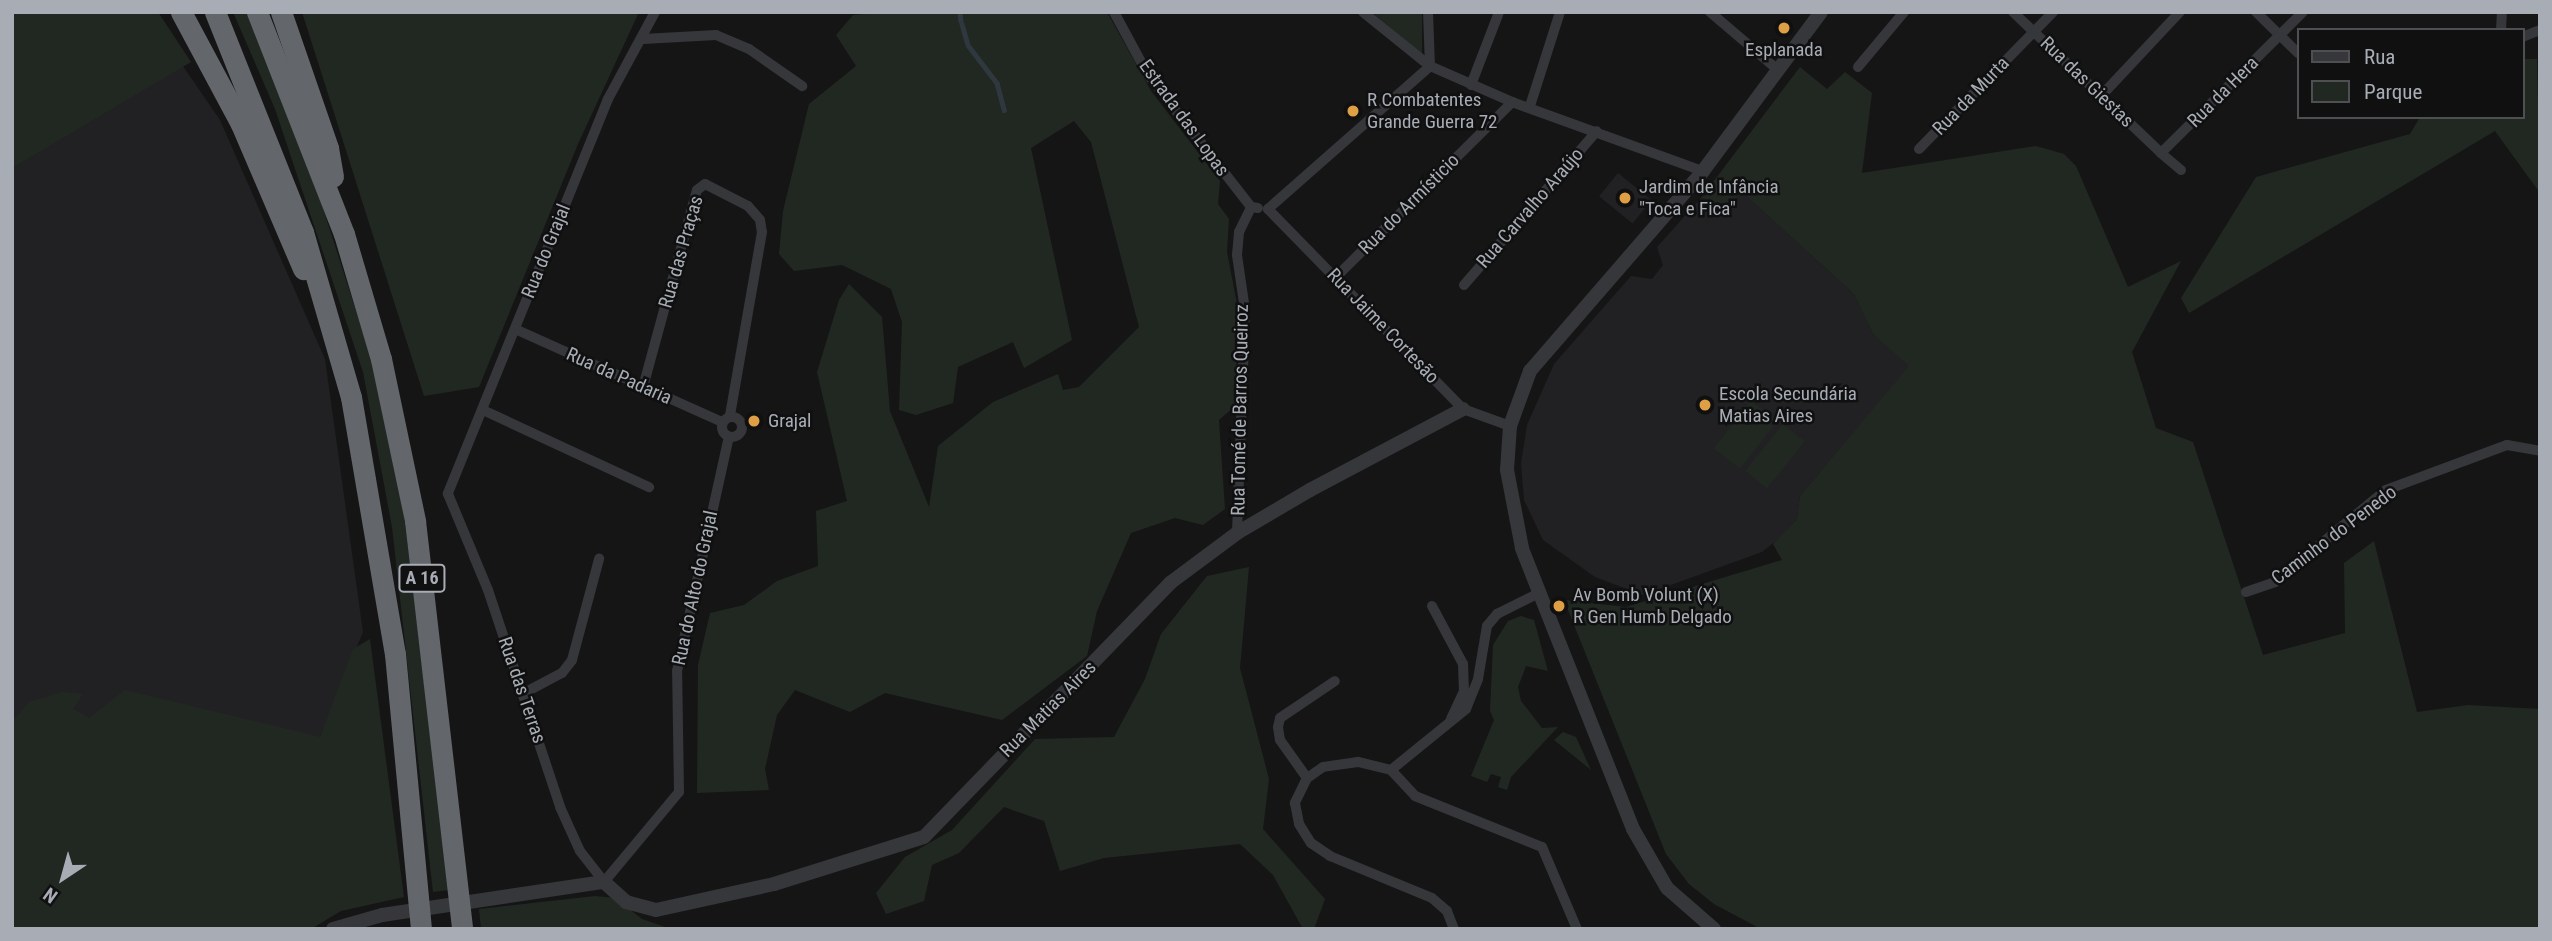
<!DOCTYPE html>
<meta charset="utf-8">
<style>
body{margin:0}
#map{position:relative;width:2552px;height:941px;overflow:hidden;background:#151516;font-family:"Roboto Condensed",sans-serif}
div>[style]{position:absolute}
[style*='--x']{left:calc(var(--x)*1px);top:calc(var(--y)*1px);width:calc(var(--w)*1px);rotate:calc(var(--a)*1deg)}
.built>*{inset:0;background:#212123;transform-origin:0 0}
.green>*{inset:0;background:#212822;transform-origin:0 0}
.stream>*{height:4.5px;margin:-2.25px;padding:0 2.25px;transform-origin:2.25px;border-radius:2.25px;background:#2f383e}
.minor>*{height:10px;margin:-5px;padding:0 5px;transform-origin:5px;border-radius:5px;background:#36373b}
.minor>.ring{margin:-5px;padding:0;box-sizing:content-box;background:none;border:10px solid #36373b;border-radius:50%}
.tertiary>*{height:14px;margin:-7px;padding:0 7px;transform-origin:7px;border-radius:7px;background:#36373b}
.motorway>*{height:21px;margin:-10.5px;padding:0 10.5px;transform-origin:10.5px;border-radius:10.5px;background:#63666b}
.dots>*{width:19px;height:19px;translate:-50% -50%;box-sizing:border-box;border:4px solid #101011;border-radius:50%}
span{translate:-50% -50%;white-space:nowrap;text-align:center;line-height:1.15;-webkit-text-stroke:5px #101011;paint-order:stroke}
.shield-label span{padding:2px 5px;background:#101011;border:2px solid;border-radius:5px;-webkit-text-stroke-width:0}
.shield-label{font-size:18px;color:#a8adb5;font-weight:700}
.poi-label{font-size:19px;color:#a8adb5}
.left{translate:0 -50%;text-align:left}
.street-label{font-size:19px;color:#a8adb5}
.frame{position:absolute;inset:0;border:14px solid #a8adb5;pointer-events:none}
.legend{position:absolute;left:2297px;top:28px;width:228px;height:91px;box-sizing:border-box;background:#101011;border:2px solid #4d4f53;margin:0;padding:9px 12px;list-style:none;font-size:21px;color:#a8adb5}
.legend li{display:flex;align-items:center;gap:14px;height:35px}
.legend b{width:35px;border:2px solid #4d4f53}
.north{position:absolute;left:28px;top:843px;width:70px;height:70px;-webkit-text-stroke:5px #101011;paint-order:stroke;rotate:216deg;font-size:19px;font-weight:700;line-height:28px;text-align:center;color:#a8adb5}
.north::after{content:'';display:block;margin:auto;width:24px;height:32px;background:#a8adb5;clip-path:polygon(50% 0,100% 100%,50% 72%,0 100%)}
</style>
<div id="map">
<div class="built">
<i style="clip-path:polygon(161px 34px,220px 120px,325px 359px,363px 632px,320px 737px,12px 793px,12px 113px)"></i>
<i style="left:1618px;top:173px;width:43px;height:30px;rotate:39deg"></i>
<i style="clip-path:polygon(1744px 194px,1854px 294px,1873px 334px,1910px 366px,1800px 496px,1797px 519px,1776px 541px,1762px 552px,1643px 595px,1595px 577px,1543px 540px,1524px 500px,1521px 463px,1527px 425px,1554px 364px,1631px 276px,1652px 279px,1663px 265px,1657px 247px,1701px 198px,1724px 204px)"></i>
</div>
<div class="green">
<i style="clip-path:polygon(12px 12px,158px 12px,191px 62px,12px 168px)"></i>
<i style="clip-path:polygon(233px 12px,247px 12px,303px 146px,375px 370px,403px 507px,449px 890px,433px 892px,392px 527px,363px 372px,275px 109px)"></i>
<i style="clip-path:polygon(302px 12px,639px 12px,578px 144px,479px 387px,424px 396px)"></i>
<i style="clip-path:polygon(890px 12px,1107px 12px,1151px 91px,1220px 181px,1218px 204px,1229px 219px,1227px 252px,1237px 304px,1236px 405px,1219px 420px,1225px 509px,1203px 525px,1175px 518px,1131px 533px,1097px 611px,1087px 656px,1002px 720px,885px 693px,850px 712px,795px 690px,777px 715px,765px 769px,769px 790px,697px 793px,698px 665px,710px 613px,744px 605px,777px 581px,818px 566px,816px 511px,847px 501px,817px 372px,839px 300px,849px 284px,882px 317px,890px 411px,929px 507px,938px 446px,993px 402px,1058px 374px,1063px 390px,1079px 387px,1139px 327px,1091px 142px,1074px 121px,1031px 148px,1072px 340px,1024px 368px,1013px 342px,958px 367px,953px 403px,916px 415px,899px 410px,902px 322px,891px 289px,842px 265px,794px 271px,779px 254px,783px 211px,809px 104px,856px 66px,836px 35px,853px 15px)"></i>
<i style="clip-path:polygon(1372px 12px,1422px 12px,1422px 54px)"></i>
<i style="clip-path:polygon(2522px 59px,2537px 59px,2540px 193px,2495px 131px,2189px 313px,2181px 298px,2256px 177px,2410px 134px,2420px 117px,2522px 117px)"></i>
<i style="clip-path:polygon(1800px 67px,1827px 89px,1845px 72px,1872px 93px,1862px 173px,2036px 146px,2064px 154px,2076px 166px,2128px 287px,2181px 261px,2132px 352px,2156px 428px,2193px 442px,2263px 655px,2345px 633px,2344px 563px,2374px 541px,2417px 712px,2468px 705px,2540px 709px,2540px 929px,1761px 929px,1714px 904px,1689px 884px,1666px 854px,1564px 600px,1626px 607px,1782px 560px,1773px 544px,1797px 519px,1800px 496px,1909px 366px,1873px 334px,1854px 294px,1744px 194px,1724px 204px,1701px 198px)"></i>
<i style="left:1751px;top:401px;width:33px;height:60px;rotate:38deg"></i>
<i style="left:1783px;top:424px;width:28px;height:60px;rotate:39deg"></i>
<i style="clip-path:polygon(1249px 567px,1240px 668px,1269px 779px,1263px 829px,1325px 899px,1314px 929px,1303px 929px,1273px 875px,1240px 844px,1104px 858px,1060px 871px,1044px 821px,1004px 807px,959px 853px,932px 865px,924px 901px,886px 914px,876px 893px,905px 857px,952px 830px,1035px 739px,1114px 737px,1145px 679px,1161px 634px,1207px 576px)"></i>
<i style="clip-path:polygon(1521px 616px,1534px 620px,1548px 671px,1526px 666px,1518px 687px,1521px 701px,1542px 728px,1558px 727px,1511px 777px,1507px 790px,1498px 787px,1501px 777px,1491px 774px,1487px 782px,1471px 776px,1494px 720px,1490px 711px,1493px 645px,1508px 621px)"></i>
<i style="clip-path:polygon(370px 639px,404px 897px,341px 911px,311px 929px,12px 929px,12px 722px,29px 702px,62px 692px,83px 694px,73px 709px,89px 718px,125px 690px,320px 737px,353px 649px)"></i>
<i style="clip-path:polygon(1563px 732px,1576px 737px,1591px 770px,1554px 740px)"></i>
<i style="clip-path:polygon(595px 896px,615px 898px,642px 919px,671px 929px,481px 929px,479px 909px)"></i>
</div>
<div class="stream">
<i style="--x:960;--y:12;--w:9;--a:84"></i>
<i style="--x:962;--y:24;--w:19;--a:74"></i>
<i style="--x:968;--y:45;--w:48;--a:52.7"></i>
<i style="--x:997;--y:83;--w:28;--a:75"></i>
</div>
<div class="minor">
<i style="--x:655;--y:12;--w:99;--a:118.4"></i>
<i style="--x:608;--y:99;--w:426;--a:112.1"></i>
<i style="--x:448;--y:494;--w:104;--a:67.4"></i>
<i style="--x:488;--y:590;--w:229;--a:71.6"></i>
<i style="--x:560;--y:807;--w:48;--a:65.6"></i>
<i style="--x:580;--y:851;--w:39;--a:52"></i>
<i style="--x:604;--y:882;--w:117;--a:-50.2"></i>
<i style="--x:679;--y:792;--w:121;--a:-90.9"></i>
<i style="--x:677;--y:671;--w:240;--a:-77.5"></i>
<i style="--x:1114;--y:12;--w:72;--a:61.6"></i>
<i style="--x:1148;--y:75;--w:167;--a:52"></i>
<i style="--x:1251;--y:207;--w:7;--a:8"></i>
<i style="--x:1363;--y:12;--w:86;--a:38.9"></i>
<i style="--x:1430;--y:66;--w:90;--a:23.7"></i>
<i style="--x:1512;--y:102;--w:203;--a:19.9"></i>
<i style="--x:1428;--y:12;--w:54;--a:87.9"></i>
<i style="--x:1710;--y:12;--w:89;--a:40.5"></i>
<i style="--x:2013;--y:12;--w:204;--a:43.6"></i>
<i style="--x:2256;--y:12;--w:59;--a:44.3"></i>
<i style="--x:2501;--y:30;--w:18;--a:-87"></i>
<i style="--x:2522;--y:37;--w:19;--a:-21"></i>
<i style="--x:643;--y:39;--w:73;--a:-3.1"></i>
<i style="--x:716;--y:35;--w:36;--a:23"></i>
<i style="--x:749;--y:49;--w:65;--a:34.9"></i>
<i style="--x:1858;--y:67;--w:72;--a:-50.1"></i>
<i style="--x:1471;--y:85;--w:78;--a:-69"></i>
<i style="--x:2101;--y:96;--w:115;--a:-46.8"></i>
<i style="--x:1530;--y:106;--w:99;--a:-72.3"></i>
<i style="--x:1919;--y:149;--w:192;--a:-45.6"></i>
<i style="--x:2181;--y:170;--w:26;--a:-140"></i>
<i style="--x:2161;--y:153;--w:200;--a:-44.8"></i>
<i style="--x:1268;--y:209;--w:279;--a:45.7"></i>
<i style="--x:1463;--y:409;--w:50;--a:19.9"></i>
<i style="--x:1268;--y:209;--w:216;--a:-41.4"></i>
<i style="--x:1337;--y:276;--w:247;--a:-44.8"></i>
<i style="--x:1464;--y:285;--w:203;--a:-49.2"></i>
<i style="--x:515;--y:329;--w:227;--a:24.2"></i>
<i style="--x:643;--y:387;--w:204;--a:-74.7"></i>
<i style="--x:697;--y:190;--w:10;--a:-37"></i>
<i style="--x:705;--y:184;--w:48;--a:27.1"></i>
<i style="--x:748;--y:206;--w:18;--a:49"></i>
<i style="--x:760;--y:220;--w:12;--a:81"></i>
<i style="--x:762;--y:232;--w:187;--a:99.9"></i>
<i style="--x:485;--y:411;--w:181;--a:24.9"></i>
<i class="ring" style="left:722px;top:417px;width:10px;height:10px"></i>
<i style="--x:1237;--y:533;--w:223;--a:-87.9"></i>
<i style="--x:1245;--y:310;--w:56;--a:-98.3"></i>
<i style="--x:1237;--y:255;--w:23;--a:-85"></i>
<i style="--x:1239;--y:232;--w:28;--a:-64"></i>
<i style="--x:2246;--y:592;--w:31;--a:-19"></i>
<i style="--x:2275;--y:582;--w:144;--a:-39.7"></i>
<i style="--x:2386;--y:490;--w:129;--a:-20.4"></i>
<i style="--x:2507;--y:445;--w:34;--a:10"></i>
<i style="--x:1432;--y:606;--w:66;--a:61.9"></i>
<i style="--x:1463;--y:664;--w:27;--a:88"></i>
<i style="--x:1464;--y:691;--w:31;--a:115"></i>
<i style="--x:524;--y:693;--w:43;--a:-27.8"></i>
<i style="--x:562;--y:673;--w:16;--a:-52"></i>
<i style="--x:572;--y:660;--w:105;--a:-75"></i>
<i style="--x:1391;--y:770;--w:34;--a:-166"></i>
<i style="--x:1358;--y:762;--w:35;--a:172"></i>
<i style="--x:1323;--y:767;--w:19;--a:145"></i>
<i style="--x:1307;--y:778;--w:28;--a:116"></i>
<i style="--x:1295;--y:803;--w:21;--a:79"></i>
<i style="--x:1299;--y:824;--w:22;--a:58"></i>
<i style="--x:1311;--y:843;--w:23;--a:34"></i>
<i style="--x:1330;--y:856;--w:110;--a:22.4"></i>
<i style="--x:1432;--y:898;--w:20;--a:41"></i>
<i style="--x:1447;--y:911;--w:19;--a:69"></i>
<i style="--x:1391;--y:770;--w:35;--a:47"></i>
<i style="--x:1415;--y:796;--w:137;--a:21.9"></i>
<i style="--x:1542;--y:847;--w:89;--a:66.9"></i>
<i style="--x:1391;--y:770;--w:97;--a:-39.1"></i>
<i style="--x:1466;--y:709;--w:32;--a:-68"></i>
<i style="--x:1478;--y:679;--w:54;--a:-80.4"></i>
<i style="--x:1487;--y:626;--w:16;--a:-50"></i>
<i style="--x:1497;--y:614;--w:47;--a:-26.6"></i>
<i style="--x:1307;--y:778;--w:47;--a:-125.4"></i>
<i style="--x:1280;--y:740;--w:13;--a:-99"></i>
<i style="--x:1278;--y:727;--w:9;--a:-77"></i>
<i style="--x:1280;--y:718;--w:66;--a:-33.9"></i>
</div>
<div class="tertiary">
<i style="--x:333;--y:929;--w:51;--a:-15.9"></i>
<i style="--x:382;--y:915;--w:224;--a:-8.5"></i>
<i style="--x:604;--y:882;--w:30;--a:42"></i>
<i style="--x:626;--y:902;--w:31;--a:15"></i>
<i style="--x:656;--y:910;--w:121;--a:-12.4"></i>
<i style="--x:774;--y:884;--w:157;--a:-17.4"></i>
<i style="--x:924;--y:837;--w:354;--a:-45.9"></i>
<i style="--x:1170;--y:583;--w:84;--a:-36.7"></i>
<i style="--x:1237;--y:533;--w:85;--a:-30.5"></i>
<i style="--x:1310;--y:490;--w:173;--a:-27.9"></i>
<i style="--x:1714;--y:929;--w:62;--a:-138.9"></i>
<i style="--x:1667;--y:888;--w:68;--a:-120"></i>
<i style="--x:1633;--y:829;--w:302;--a:-111.6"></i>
<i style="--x:1522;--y:548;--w:79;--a:-100.9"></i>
<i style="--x:1507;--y:470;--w:44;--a:-86.1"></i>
<i style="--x:1510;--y:426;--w:59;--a:-70"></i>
<i style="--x:1530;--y:371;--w:264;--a:-49.1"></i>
<i style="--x:1703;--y:171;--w:198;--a:-53.4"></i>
</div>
<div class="motorway">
<i style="--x:181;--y:12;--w:127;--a:61.8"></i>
<i style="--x:241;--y:124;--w:158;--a:66.8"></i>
<i style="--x:215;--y:12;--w:237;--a:68.2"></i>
<i style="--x:303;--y:232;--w:172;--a:73.8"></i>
<i style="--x:351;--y:397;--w:261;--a:80.3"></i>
<i style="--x:395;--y:654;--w:276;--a:84.6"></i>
<i style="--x:257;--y:12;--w:238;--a:68.6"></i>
<i style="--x:344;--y:234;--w:130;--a:73.5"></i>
<i style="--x:381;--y:359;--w:166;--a:78.1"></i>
<i style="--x:415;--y:521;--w:411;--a:83.4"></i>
<i style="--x:281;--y:12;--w:144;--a:70.9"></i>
<i style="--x:328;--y:148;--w:29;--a:80"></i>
</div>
<div class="dots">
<i style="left:1784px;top:28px;background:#de9f45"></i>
<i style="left:1353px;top:111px;background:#de9f45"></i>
<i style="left:1625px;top:198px;background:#de9f45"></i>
<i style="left:1705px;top:405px;background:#de9f45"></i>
<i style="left:754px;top:421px;background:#de9f45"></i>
<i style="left:1559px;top:606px;background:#de9f45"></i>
</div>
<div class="shield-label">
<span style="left:422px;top:578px">A 16</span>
</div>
<div class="poi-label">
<span style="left:1784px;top:50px">Esplanada</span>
<span class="left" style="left:1367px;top:111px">R Combatentes<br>Grande Guerra 72</span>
<span class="left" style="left:1639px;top:198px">Jardim de Infância<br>"Toca e Fica"</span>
<span class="left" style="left:1719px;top:405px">Escola Secundária<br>Matias Aires</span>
<span class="left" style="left:768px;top:421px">Grajal</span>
<span class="left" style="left:1573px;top:606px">Av Bomb Volunt (X)<br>R Gen Humb Delgado</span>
</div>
<div class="street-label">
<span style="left:2087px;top:82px;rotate:44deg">Rua das Giestas</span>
<span style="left:2223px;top:92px;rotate:-45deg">Rua da Hera</span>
<span style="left:1971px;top:96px;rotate:-46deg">Rua da Murta</span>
<span style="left:1184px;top:118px;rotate:54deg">Estrada das Lopas</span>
<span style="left:1409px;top:204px;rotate:-45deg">Rua do Armísticio</span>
<span style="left:1530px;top:208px;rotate:-49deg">Rua Carvalho Araújo</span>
<span style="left:546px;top:251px;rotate:-68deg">Rua do Grajal</span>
<span style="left:681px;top:252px;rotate:-74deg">Rua das Praças</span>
<span style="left:1383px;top:326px;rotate:46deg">Rua Jaime Cortesão</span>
<span style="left:619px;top:376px;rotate:24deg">Rua da Padaria</span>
<span style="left:1240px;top:410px;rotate:-89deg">Rua Tomé de Barros Queiroz</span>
<span style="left:2334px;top:535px;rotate:-37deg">Caminho do Penedo</span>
<span style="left:695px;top:588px;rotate:-78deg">Rua do Alto do Grajal</span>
<span style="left:522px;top:690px;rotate:71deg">Rua das Terras</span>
<span style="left:1048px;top:709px;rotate:-45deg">Rua Matias Aires</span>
</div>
<div class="frame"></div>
<ul class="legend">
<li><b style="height:9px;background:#36373b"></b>Rua</li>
<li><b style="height:19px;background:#212822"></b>Parque</li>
</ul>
<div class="north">N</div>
</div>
